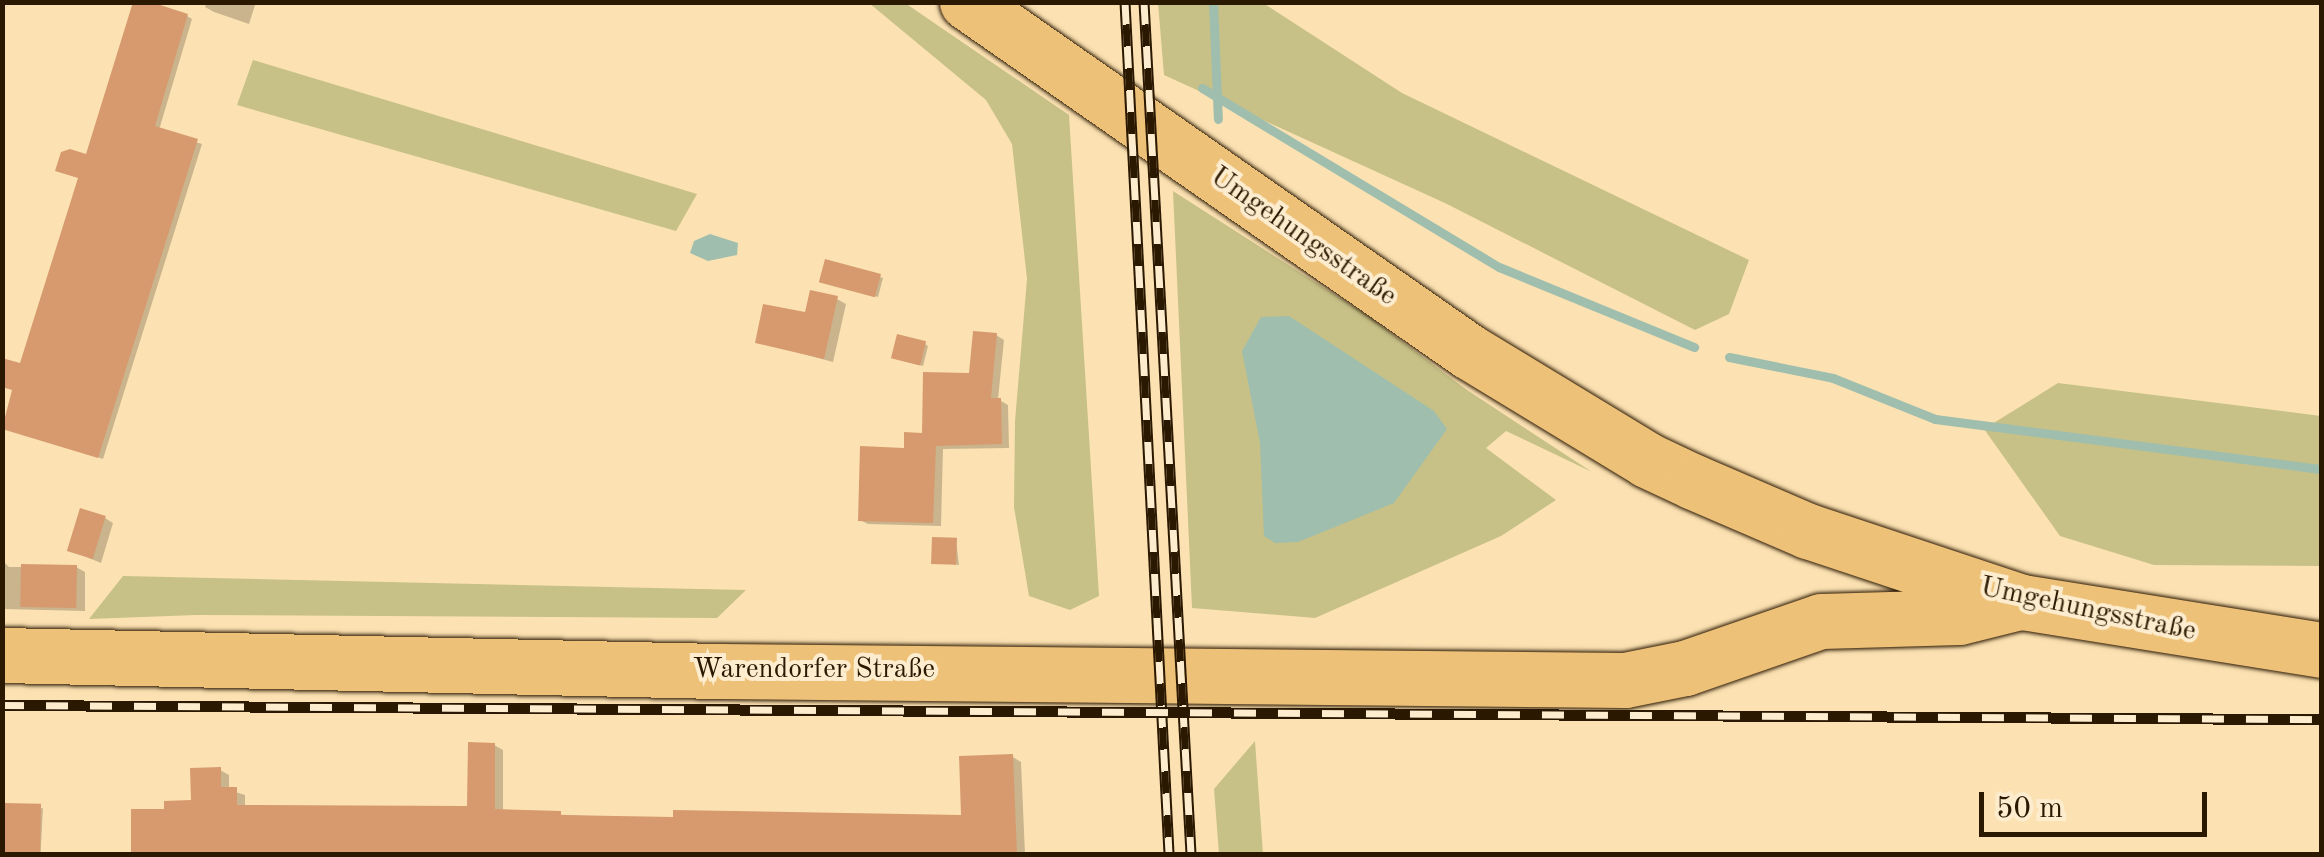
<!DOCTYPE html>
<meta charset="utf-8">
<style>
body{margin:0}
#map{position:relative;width:2324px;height:857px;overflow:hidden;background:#fce2b2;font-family:"Old Standard TT",serif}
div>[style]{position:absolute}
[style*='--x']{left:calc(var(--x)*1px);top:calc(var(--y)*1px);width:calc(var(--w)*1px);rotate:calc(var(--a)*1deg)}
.green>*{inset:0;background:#c7c187}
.water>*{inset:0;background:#9fbead}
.shadow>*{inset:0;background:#0003;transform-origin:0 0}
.stream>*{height:9px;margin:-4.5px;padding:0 4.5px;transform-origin:4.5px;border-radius:4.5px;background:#9fbead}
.building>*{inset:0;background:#d69a6e;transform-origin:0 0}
.roads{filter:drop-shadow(0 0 2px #2b1801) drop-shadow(0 0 2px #2b1801)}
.major>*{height:55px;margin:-27.5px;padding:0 27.5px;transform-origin:27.5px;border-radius:27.5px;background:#eec179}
.highway>*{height:55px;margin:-27.5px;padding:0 27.5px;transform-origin:27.5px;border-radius:27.5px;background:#eec179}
.rail>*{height:11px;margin-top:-5.5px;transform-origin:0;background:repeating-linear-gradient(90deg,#fdeccd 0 22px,#2b1801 0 44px);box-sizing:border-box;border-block:2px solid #2b1801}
span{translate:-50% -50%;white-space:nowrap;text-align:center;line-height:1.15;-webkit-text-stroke:8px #fdeccd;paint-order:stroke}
.street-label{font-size:28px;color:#2b1801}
.frame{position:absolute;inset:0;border:5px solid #2b1801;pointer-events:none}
.scale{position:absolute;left:1979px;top:792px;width:228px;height:45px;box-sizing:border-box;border:5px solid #2b1801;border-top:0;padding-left:12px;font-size:30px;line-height:35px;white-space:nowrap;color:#2b1801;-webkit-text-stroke:8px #fdeccd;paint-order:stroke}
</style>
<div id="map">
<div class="green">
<i style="clip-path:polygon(869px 3px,905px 3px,1069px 115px,1099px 596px,1070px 610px,1029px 596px,1014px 507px,1015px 421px,1027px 279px,1012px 144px,986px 100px)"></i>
<i style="clip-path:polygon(1158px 3px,1263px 3px,1402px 93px,1749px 260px,1729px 314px,1695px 330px,1447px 204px,1164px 75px)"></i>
<i style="clip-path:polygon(253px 60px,697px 194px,676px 231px,237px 105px)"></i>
<i style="clip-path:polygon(1173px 191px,1368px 316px,1467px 390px,1592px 472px,1506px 431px,1486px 448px,1556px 500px,1501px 536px,1315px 618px,1192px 608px)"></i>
<i style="clip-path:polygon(2058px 383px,2321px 416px,2321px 566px,2154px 565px,2060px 536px,1984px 429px)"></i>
<i style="clip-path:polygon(123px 576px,746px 590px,717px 618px,196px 615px,89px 619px)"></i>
<i style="clip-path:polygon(1255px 741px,1263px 854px,1219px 854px,1214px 789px)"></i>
</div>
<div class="water">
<i style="clip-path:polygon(710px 234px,738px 243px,737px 255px,708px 261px,690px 253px,694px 241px)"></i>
<i style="clip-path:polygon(1289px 316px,1434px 411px,1447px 429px,1394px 503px,1298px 542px,1275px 543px,1264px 536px,1260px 443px,1242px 351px,1261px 317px)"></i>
</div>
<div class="shadow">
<i style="clip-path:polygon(207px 2px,256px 2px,249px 24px,214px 12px,205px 7px)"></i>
<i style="clip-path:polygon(187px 16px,192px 19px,159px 130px,202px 144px,103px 459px,8px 429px,22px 366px,87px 157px)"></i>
<i style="clip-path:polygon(880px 277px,883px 278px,878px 297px,826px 283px)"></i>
<i style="clip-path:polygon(837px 299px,846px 304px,833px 362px,758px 342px)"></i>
<i style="clip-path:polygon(996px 335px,1004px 340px,998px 399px,1008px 405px,1009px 448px,943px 449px,941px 526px,868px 524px,860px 520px,906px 450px,924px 435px)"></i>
<i style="clip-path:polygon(925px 344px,928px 346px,923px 366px,896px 359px)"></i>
<i style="clip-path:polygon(105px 518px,113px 523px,101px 563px,69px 550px)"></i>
<i style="clip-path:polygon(956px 541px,959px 565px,934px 562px)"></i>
<i style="clip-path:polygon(2px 560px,9px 567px,76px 567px,85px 572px,85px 611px,2px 609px)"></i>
<i style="clip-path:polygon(494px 745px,503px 750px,503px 812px,676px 820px,964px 818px,1013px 757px,1021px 762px,1025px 854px,133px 853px,166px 812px,193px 803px,220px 770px,229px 775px,229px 790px,245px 795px,245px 808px,470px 808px)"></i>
<i style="left:2px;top:806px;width:41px;height:48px;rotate:3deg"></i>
</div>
<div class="stream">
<i style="--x:1213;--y:2;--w:117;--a:87.6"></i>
<i style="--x:1202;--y:88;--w:347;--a:31.1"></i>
<i style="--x:1499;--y:267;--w:211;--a:22.3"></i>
<i style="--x:1729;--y:357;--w:106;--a:11.4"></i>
<i style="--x:1833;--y:378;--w:110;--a:21.9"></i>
<i style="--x:1935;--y:419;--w:390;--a:7.4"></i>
</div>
<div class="building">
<i style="clip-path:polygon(133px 2px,151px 2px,188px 14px,155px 126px,198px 139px,98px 458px,2px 429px,12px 390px,2px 387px,2px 358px,20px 363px,78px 178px,55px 171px,61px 152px,70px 149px,86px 154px)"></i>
<i style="left:825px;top:259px;width:58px;height:24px;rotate:15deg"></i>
<i style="clip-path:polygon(810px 290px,838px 296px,824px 359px,755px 343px,763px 304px,805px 312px)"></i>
<i style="clip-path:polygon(973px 331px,997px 333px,991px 398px,1001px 398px,1002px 444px,936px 446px,933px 523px,858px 521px,860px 446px,904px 448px,904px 432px,922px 433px,923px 372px,969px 373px)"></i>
<i style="left:897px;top:334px;width:30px;height:25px;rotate:14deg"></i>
<i style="left:80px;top:508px;width:27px;height:45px;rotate:17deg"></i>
<i style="left:932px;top:537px;width:25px;height:27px;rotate:2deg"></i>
<i style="left:21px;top:564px;width:56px;height:43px;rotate:1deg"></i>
<i style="clip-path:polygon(468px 742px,495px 743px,495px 809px,561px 811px,561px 815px,673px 817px,673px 810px,961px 815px,959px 756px,1013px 754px,1017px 854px,131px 854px,131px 809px,164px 809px,164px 801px,191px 800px,190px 768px,221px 767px,221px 787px,237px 787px,237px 805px,467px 806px)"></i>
<i style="left:2px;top:803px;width:39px;height:51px;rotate:1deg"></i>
</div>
<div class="roads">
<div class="major">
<i style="--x:2;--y:655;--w:718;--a:1.28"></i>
<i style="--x:720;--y:671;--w:905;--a:0.57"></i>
</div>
<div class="highway">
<i style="--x:967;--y:2;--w:611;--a:34.86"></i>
<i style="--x:1468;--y:351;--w:210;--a:31.3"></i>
<i style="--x:1647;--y:460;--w:52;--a:25.1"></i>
<i style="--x:1694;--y:482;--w:124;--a:23.3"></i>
<i style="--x:1808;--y:531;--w:225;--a:18.4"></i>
<i style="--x:2022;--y:602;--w:304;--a:9.1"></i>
<i style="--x:1625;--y:680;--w:61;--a:-11.3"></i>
<i style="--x:1685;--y:668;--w:144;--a:-19.1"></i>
<i style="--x:1821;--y:621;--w:138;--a:-1.7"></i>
<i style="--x:1959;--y:617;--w:62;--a:-14"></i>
</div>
</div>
<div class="rail">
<i style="--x:1125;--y:2;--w:853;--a:87.04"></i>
<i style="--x:1144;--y:2;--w:853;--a:86.84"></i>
<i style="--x:2;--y:705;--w:2320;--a:0.35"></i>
</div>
<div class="street-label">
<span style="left:1303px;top:237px;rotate:35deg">Umgehungsstraße</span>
<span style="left:2088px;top:610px;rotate:12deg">Umgehungsstraße</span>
<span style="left:814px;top:670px">Warendorfer Straße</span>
</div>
<div class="frame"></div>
<div class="scale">50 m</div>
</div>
